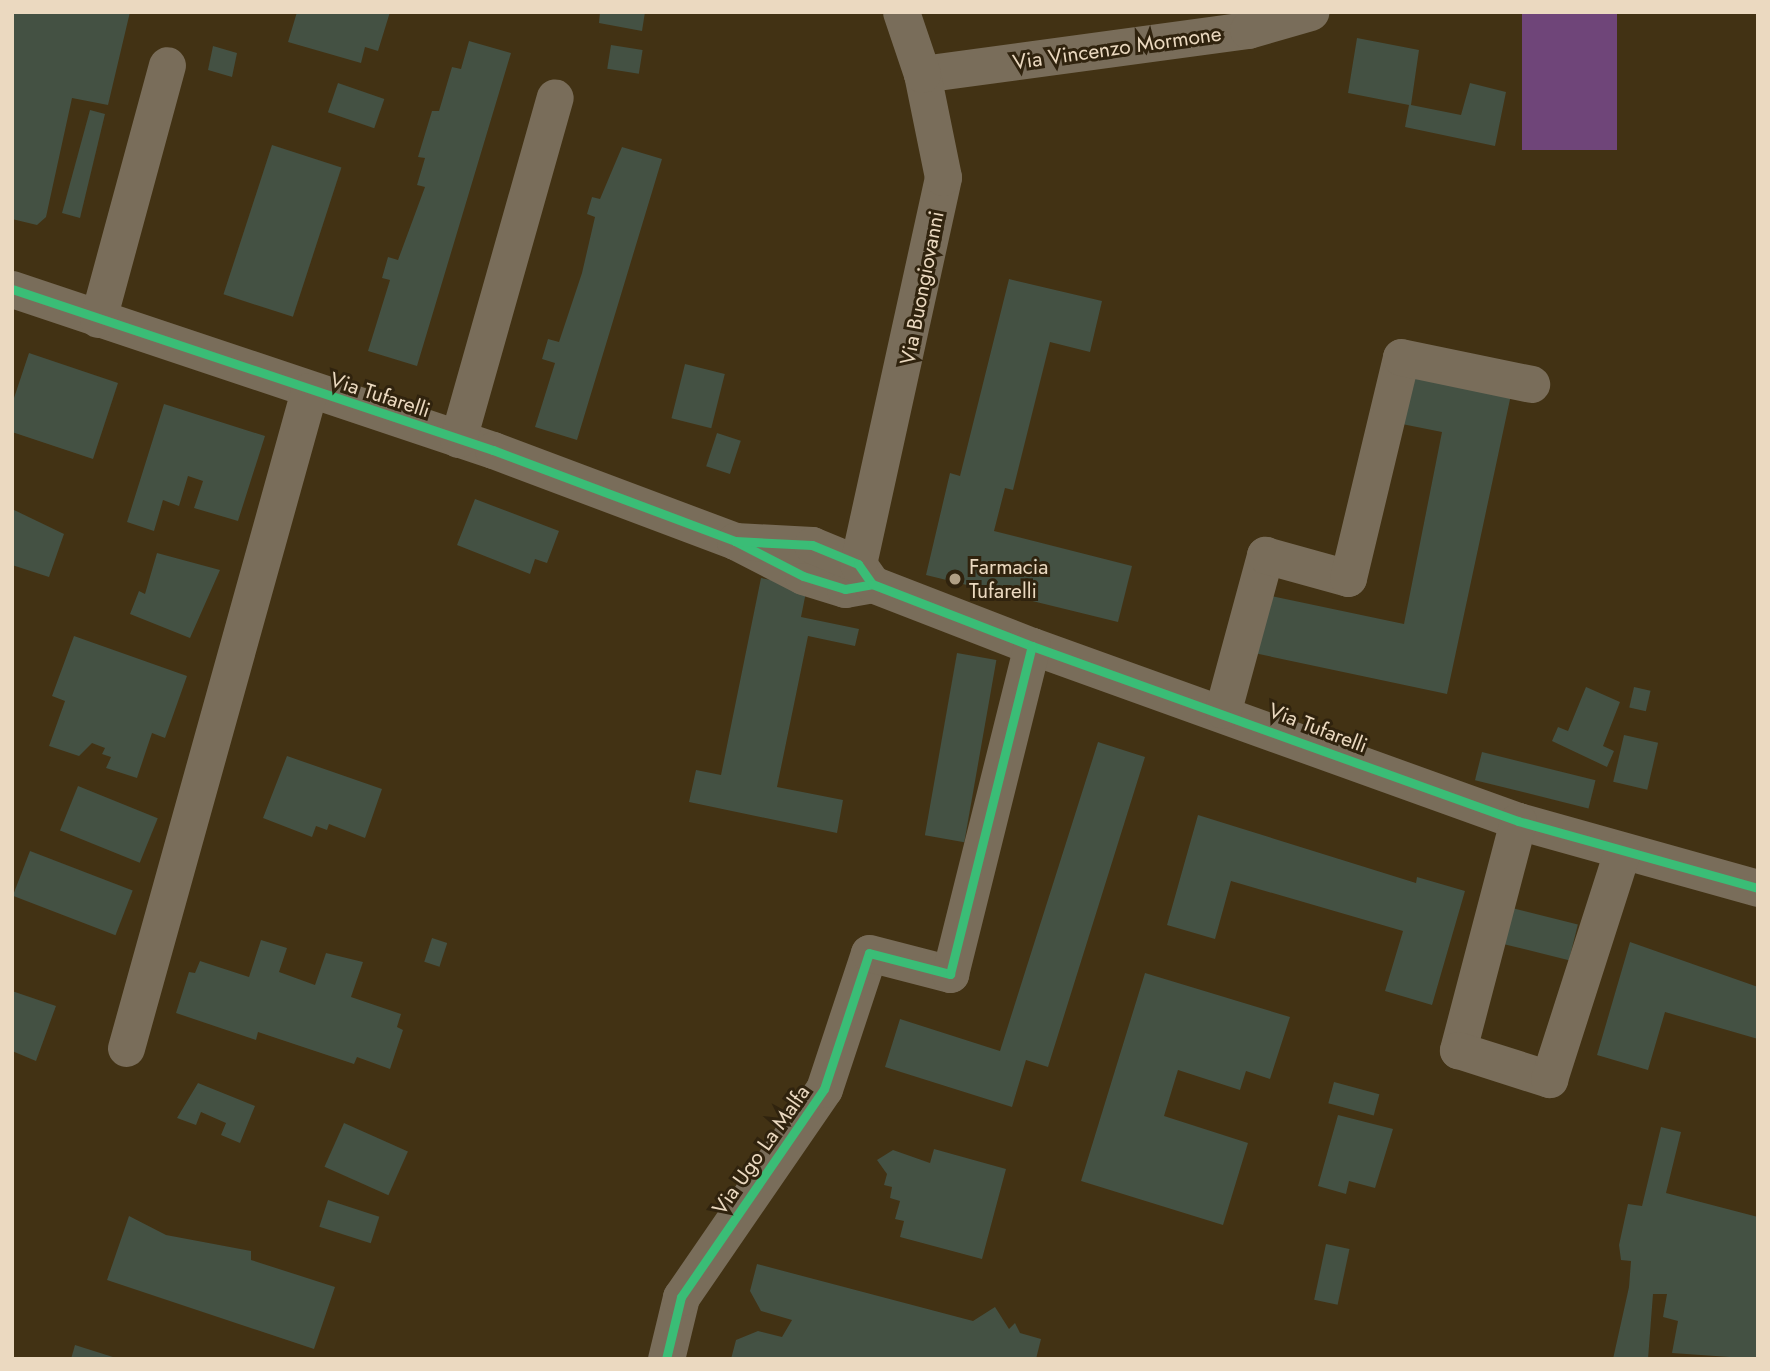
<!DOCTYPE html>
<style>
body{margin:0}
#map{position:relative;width:1770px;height:1371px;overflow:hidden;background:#423214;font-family:Jost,sans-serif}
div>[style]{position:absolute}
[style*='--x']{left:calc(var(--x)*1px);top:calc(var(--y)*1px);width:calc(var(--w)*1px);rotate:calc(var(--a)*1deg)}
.green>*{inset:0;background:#6f4579;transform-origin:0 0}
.building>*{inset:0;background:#445143;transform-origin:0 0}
.minor>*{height:37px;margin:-18.5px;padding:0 18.5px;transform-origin:18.5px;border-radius:18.5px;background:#796d5a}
.cycleway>*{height:9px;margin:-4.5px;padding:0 4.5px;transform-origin:4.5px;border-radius:4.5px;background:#3abd76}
.dots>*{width:19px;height:19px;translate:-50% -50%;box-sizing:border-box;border:4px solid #30230e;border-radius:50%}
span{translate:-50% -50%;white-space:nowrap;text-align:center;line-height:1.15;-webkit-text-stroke:6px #30230e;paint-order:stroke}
.street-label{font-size:21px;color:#ebd9c0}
.poi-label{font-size:21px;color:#ebd9c0}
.left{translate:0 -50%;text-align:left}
.frame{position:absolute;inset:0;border:14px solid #ebd9c0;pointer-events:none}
</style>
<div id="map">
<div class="green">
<i style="left:1522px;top:12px;width:95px;height:138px"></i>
</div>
<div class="building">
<i style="clip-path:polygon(12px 12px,130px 12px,108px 105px,72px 98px,46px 217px,37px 225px,12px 219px)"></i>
<i style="clip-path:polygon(297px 12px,390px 12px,378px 51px,365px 47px,361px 63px,288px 42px)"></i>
<i style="clip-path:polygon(600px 12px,645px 12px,642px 31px,599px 23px)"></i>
<i style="clip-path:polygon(1357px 38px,1419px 50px,1411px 105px,1461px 115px,1470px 83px,1506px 92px,1495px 146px,1405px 127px,1409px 105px,1348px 93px)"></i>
<i style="clip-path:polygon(469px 41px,511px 53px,417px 366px,368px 351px,390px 280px,382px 278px,388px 257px,398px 260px,425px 187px,417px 185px,425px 158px,418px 157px,432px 111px,439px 111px,452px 67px,461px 69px)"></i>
<i style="left:611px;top:45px;width:32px;height:24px;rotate:9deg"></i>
<i style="clip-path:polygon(213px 46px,237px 53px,232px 77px,208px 70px)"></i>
<i style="left:338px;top:83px;width:49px;height:31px;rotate:19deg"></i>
<i style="clip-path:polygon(90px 110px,105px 114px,80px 218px,62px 213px)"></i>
<i style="left:272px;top:145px;width:73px;height:157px;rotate:18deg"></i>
<i style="clip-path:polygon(622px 147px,662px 159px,577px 440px,535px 427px,555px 363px,542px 359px,548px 339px,559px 342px,582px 273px,595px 217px,587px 214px,592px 197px,600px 199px)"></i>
<i style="clip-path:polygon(1009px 279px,1102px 301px,1090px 352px,1050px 342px,1013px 490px,1005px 488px,994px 531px,1132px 566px,1118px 622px,926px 575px,950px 473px,960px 476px)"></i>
<i style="clip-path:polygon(29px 353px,118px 383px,93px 459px,12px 432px,12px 404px)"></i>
<i style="left:685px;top:364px;width:41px;height:56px;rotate:14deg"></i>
<i style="clip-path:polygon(1409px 368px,1512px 390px,1447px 694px,1254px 653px,1266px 595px,1404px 624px,1442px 432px,1397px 423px)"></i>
<i style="clip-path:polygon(164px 404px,265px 436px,238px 521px,194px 508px,203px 481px,188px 476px,179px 506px,163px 500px,154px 531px,127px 522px)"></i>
<i style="left:717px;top:433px;width:25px;height:35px;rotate:18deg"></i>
<i style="clip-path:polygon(475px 499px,559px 531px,547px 563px,535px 559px,530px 574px,457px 545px)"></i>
<i style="clip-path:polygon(12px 509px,64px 534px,49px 577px,12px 565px)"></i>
<i style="clip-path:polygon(157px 553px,220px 570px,190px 638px,130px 614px,139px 591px,145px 594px)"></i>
<i style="clip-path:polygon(761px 578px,807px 587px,801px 617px,859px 629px,855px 646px,808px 636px,777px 787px,843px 800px,837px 833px,689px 802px,696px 770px,721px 775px)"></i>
<i style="clip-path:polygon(74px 636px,187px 676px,165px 738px,152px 733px,137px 778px,106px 768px,111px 757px,102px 754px,105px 748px,92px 743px,79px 756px,49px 746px,65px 701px,52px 696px)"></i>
<i style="left:957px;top:653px;width:40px;height:185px;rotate:10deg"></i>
<i style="clip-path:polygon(1586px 687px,1620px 702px,1603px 746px,1614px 751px,1607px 767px,1552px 741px,1558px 727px,1568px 731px)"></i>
<i style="left:1634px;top:687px;width:17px;height:21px;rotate:13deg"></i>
<i style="left:1624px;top:735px;width:35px;height:48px;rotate:13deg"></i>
<i style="clip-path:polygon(1098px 742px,1145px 757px,1048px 1067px,1026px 1060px,1012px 1107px,885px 1067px,900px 1019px,1000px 1051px)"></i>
<i style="left:1482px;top:752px;width:117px;height:29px;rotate:14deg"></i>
<i style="clip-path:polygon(287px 756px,382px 789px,365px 838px,329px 824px,327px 830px,316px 826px,312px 837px,263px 818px)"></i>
<i style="left:78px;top:786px;width:86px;height:48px;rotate:22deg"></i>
<i style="clip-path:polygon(1198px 815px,1416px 883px,1417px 877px,1465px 891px,1432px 1005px,1385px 991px,1403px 931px,1231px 881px,1215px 939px,1167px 925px)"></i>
<i style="left:30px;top:851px;width:110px;height:48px;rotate:21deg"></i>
<i style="left:1508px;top:907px;width:72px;height:37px;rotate:14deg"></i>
<i style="left:432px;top:938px;width:16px;height:25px;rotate:18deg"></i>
<i style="clip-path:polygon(261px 940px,287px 948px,279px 972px,315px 985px,326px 953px,363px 962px,351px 997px,401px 1014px,397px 1027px,403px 1030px,390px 1069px,357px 1057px,354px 1064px,258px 1032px,256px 1040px,176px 1013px,189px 972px,195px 973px,200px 961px,249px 977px)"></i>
<i style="clip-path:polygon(1630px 942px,1758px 987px,1758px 1039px,1665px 1012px,1648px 1070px,1597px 1055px)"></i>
<i style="clip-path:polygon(1145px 973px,1290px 1017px,1270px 1079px,1246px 1071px,1240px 1090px,1178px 1070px,1164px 1116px,1248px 1143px,1223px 1225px,1081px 1181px)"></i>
<i style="clip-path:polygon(12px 991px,56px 1006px,36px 1061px,12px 1051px)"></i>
<i style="left:1334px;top:1082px;width:47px;height:22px;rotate:15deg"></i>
<i style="clip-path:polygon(198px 1083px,255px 1106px,240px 1143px,221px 1135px,226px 1123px,201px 1112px,196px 1125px,177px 1118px)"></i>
<i style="clip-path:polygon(1338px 1115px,1393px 1129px,1375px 1188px,1349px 1181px,1346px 1194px,1318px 1186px)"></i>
<i style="left:344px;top:1123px;width:70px;height:48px;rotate:24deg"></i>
<i style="clip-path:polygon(1661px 1127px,1681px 1132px,1666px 1193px,1758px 1217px,1758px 1359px,1672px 1353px,1678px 1321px,1663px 1317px,1667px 1294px,1653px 1294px,1648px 1359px,1613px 1359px,1629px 1287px,1631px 1261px,1621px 1260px,1619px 1245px,1628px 1204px,1642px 1206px)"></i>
<i style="clip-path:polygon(934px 1149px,1006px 1169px,982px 1259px,900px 1237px,904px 1221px,895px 1219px,900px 1201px,890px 1198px,892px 1187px,884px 1185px,887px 1174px,877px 1160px,893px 1150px,930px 1163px)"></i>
<i style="left:328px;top:1200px;width:54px;height:28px;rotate:18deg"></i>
<i style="clip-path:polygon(129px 1216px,166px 1235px,251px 1251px,251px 1260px,335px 1287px,314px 1349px,107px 1280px)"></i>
<i style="left:1326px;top:1244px;width:24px;height:57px;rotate:12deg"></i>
<i style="clip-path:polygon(757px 1264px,973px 1321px,995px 1307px,1009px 1329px,1015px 1323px,1020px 1333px,1041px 1339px,1036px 1359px,731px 1359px,736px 1340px,758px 1331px,782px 1337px,792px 1320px,761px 1311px,750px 1291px)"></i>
<i style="clip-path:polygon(75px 1345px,116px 1358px,116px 1359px,71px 1359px)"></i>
</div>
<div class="minor">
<i style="--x:922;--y:74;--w:329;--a:-7.7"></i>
<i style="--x:1248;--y:30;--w:65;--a:-16.2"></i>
<i style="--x:12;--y:289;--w:507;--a:18.51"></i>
<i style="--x:493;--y:450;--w:259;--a:20.6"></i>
<i style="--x:735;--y:541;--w:76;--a:27.2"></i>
<i style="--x:803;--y:576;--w:44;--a:17.2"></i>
<i style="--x:845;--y:589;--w:27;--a:-10"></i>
<i style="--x:98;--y:319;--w:263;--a:-74.8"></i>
<i style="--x:458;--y:439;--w:355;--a:-74.2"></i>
<i style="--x:735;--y:541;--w:77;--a:3"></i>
<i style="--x:812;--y:545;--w:50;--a:22.4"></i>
<i style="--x:858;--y:564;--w:24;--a:55"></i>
<i style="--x:872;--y:584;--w:172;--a:21.2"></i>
<i style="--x:1032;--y:646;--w:517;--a:19.8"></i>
<i style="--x:1518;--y:821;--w:249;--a:15.6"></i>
<i style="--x:858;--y:564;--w:396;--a:-77.6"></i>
<i style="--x:943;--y:177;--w:105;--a:-101.5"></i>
<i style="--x:922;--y:74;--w:65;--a:-108.7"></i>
<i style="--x:1223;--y:710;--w:161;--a:-74.8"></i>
<i style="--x:1265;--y:555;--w:86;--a:15.5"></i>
<i style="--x:1348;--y:578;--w:227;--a:-76.5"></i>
<i style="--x:1401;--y:357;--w:133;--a:11.7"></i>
<i style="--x:1518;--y:821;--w:237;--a:104.7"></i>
<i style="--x:1458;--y:1050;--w:96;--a:17.7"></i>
<i style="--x:1549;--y:1079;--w:238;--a:-72.2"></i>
<i style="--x:126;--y:1048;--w:682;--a:-74.44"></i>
<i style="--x:666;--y:1359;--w:64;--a:-76.4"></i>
<i style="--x:681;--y:1297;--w:252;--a:-55.5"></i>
<i style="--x:824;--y:1089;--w:143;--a:-71.7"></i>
<i style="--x:869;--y:953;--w:84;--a:14.5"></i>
<i style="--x:950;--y:974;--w:338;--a:-76"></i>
</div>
<div class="cycleway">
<i style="--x:12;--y:289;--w:507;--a:18.51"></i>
<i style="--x:493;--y:450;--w:259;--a:20.6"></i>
<i style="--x:735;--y:541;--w:76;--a:27.2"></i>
<i style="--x:803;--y:576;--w:44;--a:17.2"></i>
<i style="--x:845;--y:589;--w:27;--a:-10"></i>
<i style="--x:735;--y:541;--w:77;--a:3"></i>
<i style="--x:812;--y:545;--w:50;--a:22.4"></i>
<i style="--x:858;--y:564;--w:24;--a:55"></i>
<i style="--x:872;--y:584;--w:172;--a:21.2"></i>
<i style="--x:1032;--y:646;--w:517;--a:19.8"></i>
<i style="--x:1518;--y:821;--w:249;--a:15.6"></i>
<i style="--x:666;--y:1359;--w:64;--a:-76.4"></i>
<i style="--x:681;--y:1297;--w:252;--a:-55.5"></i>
<i style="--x:824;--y:1089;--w:143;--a:-71.7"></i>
<i style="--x:869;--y:953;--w:84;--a:14.5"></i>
<i style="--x:950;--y:974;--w:338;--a:-76"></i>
</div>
<div class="dots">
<i style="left:955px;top:579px;background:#b09f84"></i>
</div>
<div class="street-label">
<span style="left:1117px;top:48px;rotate:-8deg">Via Vincenzo Mormone</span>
<span style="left:922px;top:288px;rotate:-79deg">Via Buongiovanni</span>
<span style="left:380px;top:395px;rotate:18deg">Via Tufarelli</span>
<span style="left:1318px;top:728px;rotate:21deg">Via Tufarelli</span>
<span style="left:761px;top:1150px;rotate:-55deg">Via Ugo La Malfa</span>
</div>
<div class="poi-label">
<span class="left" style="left:969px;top:579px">Farmacia<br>Tufarelli</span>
</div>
<div class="frame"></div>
</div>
